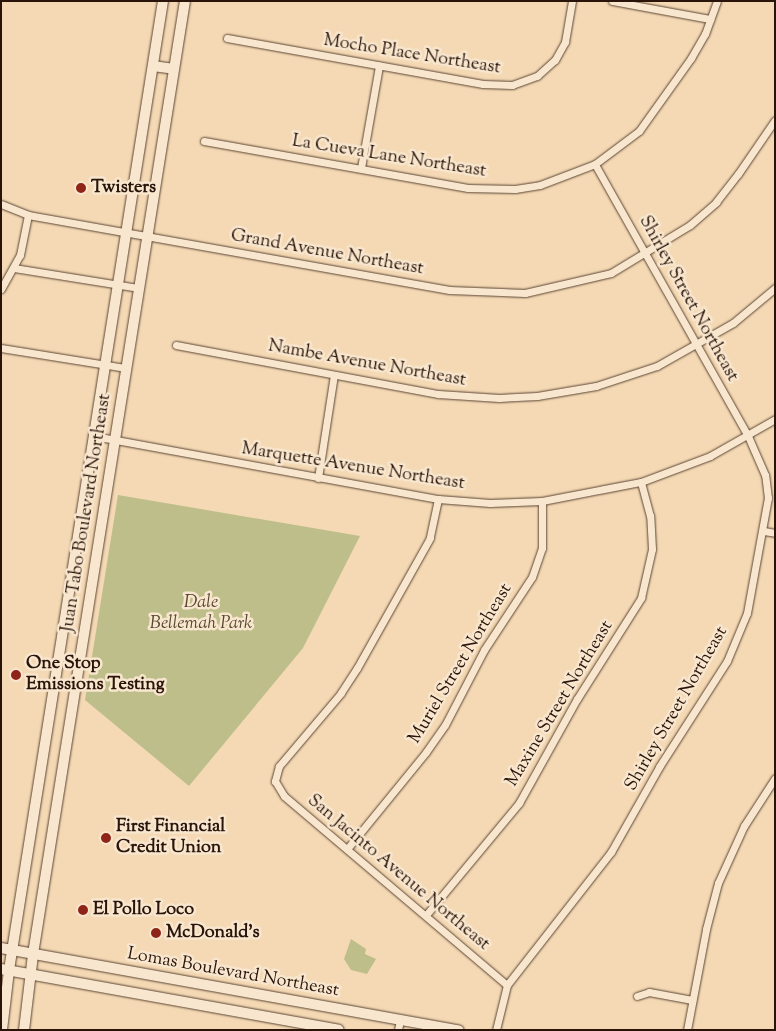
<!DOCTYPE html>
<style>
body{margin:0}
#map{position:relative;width:776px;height:1031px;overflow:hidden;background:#f4d9b4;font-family:"Sorts Mill Goudy",serif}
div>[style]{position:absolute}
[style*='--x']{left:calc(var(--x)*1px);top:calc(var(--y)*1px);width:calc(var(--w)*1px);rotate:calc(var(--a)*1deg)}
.green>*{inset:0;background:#bebe8b}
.roads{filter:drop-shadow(0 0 1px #5c4534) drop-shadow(0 0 1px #5c4534)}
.minor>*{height:7px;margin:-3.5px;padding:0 3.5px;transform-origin:3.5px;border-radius:3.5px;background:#f8e6ce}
.secondary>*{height:10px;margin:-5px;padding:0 5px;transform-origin:5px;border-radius:5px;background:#f8e6ce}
.dots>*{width:14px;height:14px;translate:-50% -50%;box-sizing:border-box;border:2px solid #f8e6ce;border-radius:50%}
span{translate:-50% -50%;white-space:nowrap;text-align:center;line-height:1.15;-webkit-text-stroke:5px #f8e6ce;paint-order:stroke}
.street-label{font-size:18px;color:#2a1409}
.poi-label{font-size:18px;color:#2a1409;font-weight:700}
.left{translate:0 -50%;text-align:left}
.park-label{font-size:18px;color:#564730;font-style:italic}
.frame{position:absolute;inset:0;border:2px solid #2a1409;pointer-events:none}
</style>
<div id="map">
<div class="green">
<i style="clip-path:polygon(118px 495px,360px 536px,303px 648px,189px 786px,85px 700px)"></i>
<i style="clip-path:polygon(351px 939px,366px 949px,365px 954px,376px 959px,367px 974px,351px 970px,344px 959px)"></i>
</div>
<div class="roads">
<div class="minor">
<i style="--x:612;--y:1;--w:100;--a:10.4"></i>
<i style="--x:227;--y:38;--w:260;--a:10.2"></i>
<i style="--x:483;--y:84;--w:29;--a:2"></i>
<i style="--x:512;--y:85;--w:27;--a:-20"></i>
<i style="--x:537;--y:76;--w:24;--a:-42"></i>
<i style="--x:555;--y:60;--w:21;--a:-61"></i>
<i style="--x:565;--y:42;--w:42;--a:-80.3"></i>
<i style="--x:204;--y:141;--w:268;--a:10.1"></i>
<i style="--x:468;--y:188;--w:47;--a:1.2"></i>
<i style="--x:515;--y:189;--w:25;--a:-9"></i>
<i style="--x:540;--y:185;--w:59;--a:-20.9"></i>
<i style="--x:595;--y:164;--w:55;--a:-36.9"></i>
<i style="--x:639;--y:131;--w:90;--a:-54.5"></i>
<i style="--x:691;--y:58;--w:28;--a:-60"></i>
<i style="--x:705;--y:34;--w:35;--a:-70"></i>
<i style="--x:361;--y:168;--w:104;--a:-80"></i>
<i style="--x:1;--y:204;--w:29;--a:22"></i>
<i style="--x:28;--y:215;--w:428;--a:10.1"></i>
<i style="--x:449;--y:290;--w:76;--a:2.3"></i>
<i style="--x:525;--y:293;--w:88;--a:-13.1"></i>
<i style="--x:611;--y:273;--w:92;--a:-31.3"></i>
<i style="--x:690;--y:225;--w:35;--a:-41"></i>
<i style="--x:716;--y:202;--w:36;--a:-52"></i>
<i style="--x:738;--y:174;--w:65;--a:-55.6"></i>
<i style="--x:14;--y:268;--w:127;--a:9.1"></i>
<i style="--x:1;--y:289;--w:39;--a:-61"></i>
<i style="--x:20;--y:255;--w:41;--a:-78.7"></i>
<i style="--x:176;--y:345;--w:267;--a:10.6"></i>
<i style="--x:438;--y:394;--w:61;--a:3.8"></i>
<i style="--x:499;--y:398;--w:38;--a:-3"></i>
<i style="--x:537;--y:396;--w:60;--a:-9.6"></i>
<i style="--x:596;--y:386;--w:64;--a:-18.2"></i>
<i style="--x:657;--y:366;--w:87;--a:-29.5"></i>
<i style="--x:733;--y:323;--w:55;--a:-39.8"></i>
<i style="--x:1;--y:348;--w:127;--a:9.1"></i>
<i style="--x:94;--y:436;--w:350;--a:10.4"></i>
<i style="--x:438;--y:499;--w:52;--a:4.4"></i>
<i style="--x:490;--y:503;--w:52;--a:-2.2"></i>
<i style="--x:542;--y:501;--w:101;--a:-10.9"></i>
<i style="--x:641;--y:482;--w:74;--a:-20.6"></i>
<i style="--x:710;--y:456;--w:75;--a:-29.6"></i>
<i style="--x:318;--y:478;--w:104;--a:-81.2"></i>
<i style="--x:438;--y:499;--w:40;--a:102"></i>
<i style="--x:430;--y:538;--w:149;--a:119.3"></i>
<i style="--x:357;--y:668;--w:30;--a:123"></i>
<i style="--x:341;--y:693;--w:96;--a:130.3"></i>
<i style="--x:279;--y:766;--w:16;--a:105"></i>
<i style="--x:275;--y:781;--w:17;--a:59"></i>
<i style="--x:284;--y:796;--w:292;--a:40.3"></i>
<i style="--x:764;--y:531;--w:11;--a:10"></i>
<i style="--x:347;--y:849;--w:125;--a:-50.8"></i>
<i style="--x:426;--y:752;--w:33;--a:-55"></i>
<i style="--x:445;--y:725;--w:85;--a:-62.5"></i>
<i style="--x:484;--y:650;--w:87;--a:-56.7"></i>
<i style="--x:532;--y:577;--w:31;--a:-71"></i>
<i style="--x:542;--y:548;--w:47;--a:-90"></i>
<i style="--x:426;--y:915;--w:146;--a:-50.3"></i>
<i style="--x:519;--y:803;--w:119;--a:-60.9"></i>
<i style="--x:577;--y:699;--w:120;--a:-57.6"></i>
<i style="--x:641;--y:598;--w:50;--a:-77.3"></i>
<i style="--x:652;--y:549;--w:33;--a:-93"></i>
<i style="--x:650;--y:516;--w:35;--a:-105"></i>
<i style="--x:637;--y:996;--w:13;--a:-18"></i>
<i style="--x:649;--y:992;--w:44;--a:10.5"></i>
<i style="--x:398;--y:1030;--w:10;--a:-79"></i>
<i style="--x:496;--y:1030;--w:46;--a:-76.3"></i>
<i style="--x:507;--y:985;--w:169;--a:-52"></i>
<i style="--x:611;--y:852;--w:98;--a:-60.5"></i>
<i style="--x:659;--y:767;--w:126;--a:-57.3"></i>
<i style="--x:727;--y:661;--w:52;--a:-67.4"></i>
<i style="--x:747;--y:613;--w:117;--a:-79.7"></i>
<i style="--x:768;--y:498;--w:23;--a:-97"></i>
<i style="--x:765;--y:475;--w:43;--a:-113.6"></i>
<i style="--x:748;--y:436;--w:312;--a:-119.4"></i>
<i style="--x:687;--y:1030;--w:103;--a:-79.3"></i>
<i style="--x:706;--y:929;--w:48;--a:-75.4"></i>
<i style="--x:718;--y:883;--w:63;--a:-65.5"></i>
<i style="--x:744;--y:826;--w:57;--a:-57.1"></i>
</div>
<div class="secondary">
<i style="--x:153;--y:66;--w:21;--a:8"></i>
<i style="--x:1;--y:948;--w:465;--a:10.2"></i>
<i style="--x:1;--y:969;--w:343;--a:10.2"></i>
<i style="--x:2;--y:1030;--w:60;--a:-83.3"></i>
<i style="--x:9;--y:970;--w:981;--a:-80.97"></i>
<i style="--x:24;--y:1030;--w:77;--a:-83.2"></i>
<i style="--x:33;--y:954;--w:965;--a:-80.94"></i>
</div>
</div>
<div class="dots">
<i style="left:81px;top:188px;background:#8f2418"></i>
<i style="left:16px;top:675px;background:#8f2418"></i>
<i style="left:106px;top:838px;background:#8f2418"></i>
<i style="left:83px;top:910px;background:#8f2418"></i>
<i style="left:156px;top:933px;background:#8f2418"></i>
</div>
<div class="street-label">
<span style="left:412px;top:55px;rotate:9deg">Mocho Place Northeast</span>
<span style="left:389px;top:157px;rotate:9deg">La Cueva Lane Northeast</span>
<span style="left:327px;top:253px;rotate:10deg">Grand Avenue Northeast</span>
<span style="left:688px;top:299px;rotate:61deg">Shirley Street Northeast</span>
<span style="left:367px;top:364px;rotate:10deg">Nambe Avenue Northeast</span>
<span style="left:353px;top:467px;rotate:9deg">Marquette Avenue Northeast</span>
<span style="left:87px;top:513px;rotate:-81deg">Juan Tabo Boulevard Northeast</span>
<span style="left:461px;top:664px;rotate:-59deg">Muriel Street Northeast</span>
<span style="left:560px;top:704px;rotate:-59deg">Maxine Street Northeast</span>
<span style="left:677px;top:709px;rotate:-60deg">Shirley Street Northeast</span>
<span style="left:398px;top:873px;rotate:40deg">San Jacinto Avenue Northeast</span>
<span style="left:233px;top:973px;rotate:10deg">Lomas Boulevard Northeast</span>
</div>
<div class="poi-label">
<span class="left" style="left:91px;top:188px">Twisters</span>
<span class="left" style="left:26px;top:675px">One Stop<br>Emissions Testing</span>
<span class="left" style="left:116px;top:838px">First Financial<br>Credit Union</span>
<span class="left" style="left:93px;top:910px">El Pollo Loco</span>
<span class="left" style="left:166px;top:933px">McDonald's</span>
</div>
<div class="park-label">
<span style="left:201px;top:614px">Dale<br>Bellemah Park</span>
</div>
<div class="frame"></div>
</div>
